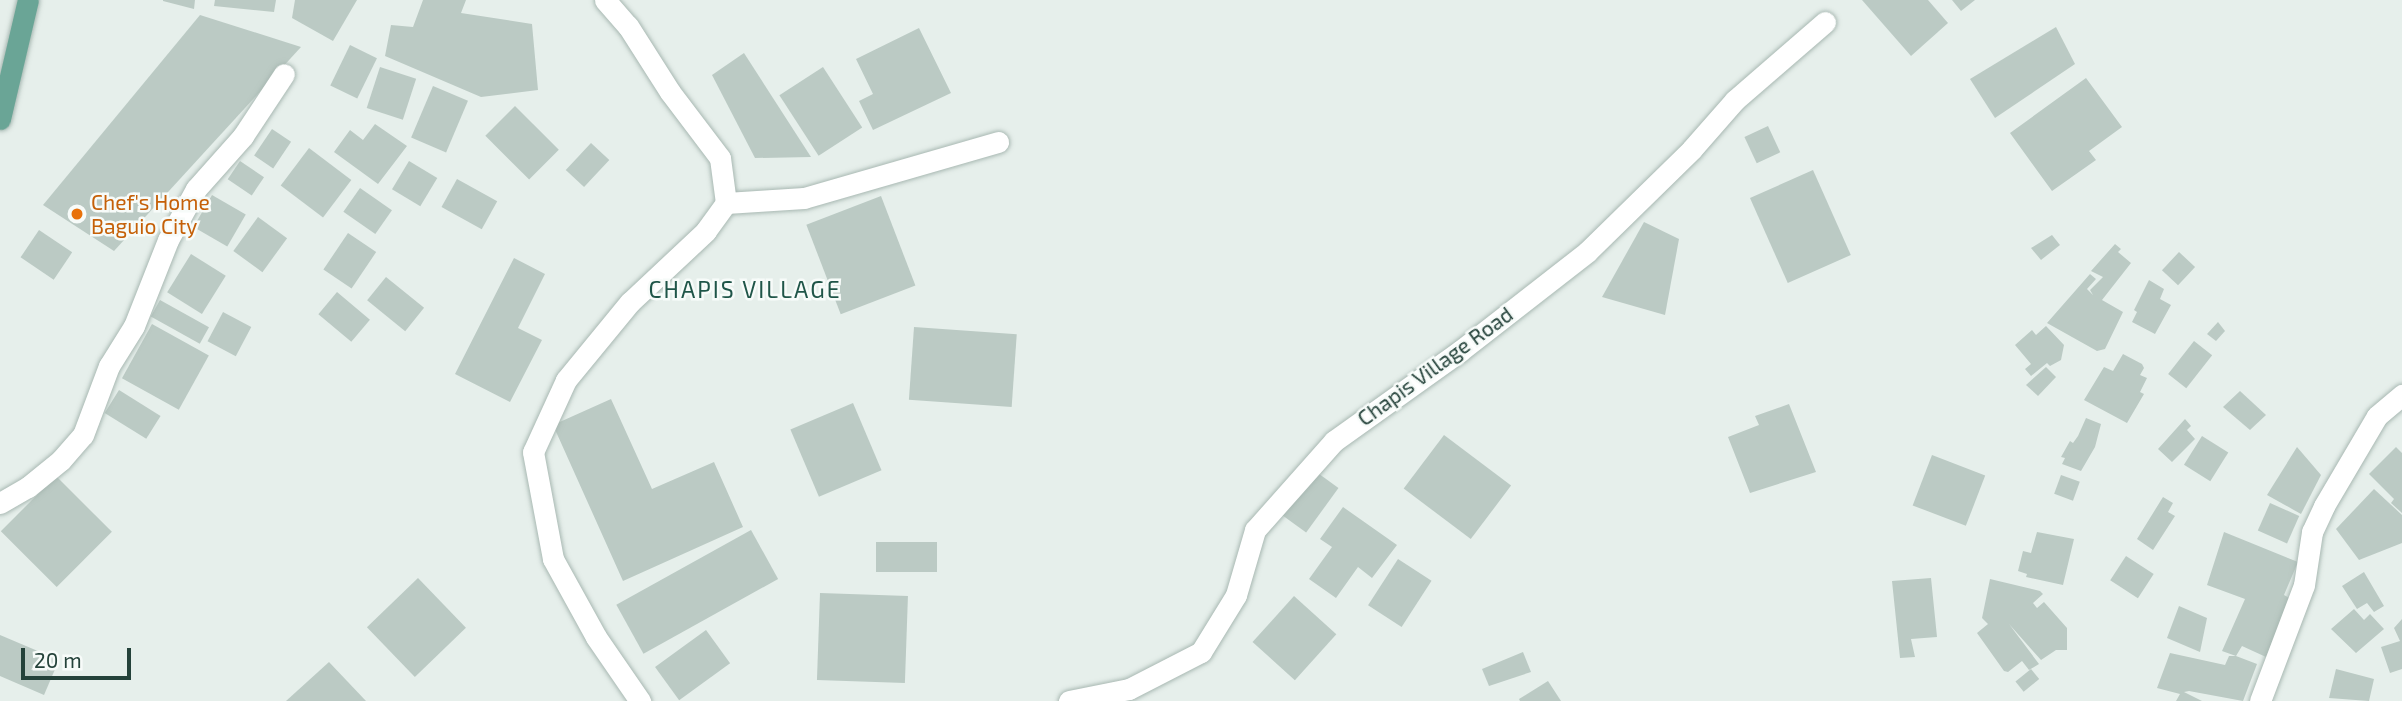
<!DOCTYPE html>
<style>
body{margin:0}
#map{position:relative;width:2402px;height:701px;overflow:hidden;background:#e6efeb;font-family:"Exo 2",sans-serif}
div>[style]{position:absolute}
[style*='--x']{left:calc(var(--x)*1px);top:calc(var(--y)*1px);width:calc(var(--w)*1px);rotate:calc(var(--a)*1deg)}
.building>*{inset:0;background:#bbcac4;transform-origin:0 0}
.roads{filter:drop-shadow(0 0 2px #a8b8b2) drop-shadow(0 0 2px #a8b8b2)}
.street>*{height:21px;margin:-10.5px;padding:0 10.5px;transform-origin:10.5px;border-radius:10.5px;background:#fff}
.primary>*{height:21px;margin:-10.5px;padding:0 10.5px;transform-origin:10.5px;border-radius:10.5px;background:#6aa596}
.dots>*{width:19px;height:19px;translate:-50% -50%;box-sizing:border-box;border:4px solid #f7fbf9;border-radius:50%}
span{translate:-50% -50%;white-space:nowrap;text-align:center;line-height:1.15;-webkit-text-stroke:5px #f7fbf9;paint-order:stroke}
.food-label{font-size:21px;color:#c56008}
.left{translate:0 -50%;text-align:left}
.street-label{font-size:21px;color:#24423a}
.neighbourhood-label{font-size:23px;color:#1f5548;letter-spacing:2px}
.scale{position:absolute;left:21px;top:648px;width:110px;height:32px;box-sizing:border-box;border:4px solid #24423a;border-top:0;padding-left:9px;font-size:21px;line-height:24px;white-space:nowrap;color:#24423a;-webkit-text-stroke:5px #f7fbf9;paint-order:stroke}
</style>
<div id="map">
<div class="building">
<i style="clip-path:polygon(163px 0,195px 0,194px 9px,163px 1px)"></i>
<i style="clip-path:polygon(215px 0,276px 0,274px 12px,214px 6px)"></i>
<i style="clip-path:polygon(295px 0,357px 0,333px 41px,292px 18px)"></i>
<i style="clip-path:polygon(423px 0,466px 0,461px 13px,532px 24px,538px 90px,481px 97px,385px 56px,391px 25px,413px 27px)"></i>
<i style="clip-path:polygon(1862px 0,1928px 0,1948px 23px,1911px 56px)"></i>
<i style="clip-path:polygon(1952px 0,1975px 0,1961px 11px)"></i>
<i style="clip-path:polygon(200px 15px,301px 47px,114px 251px,43px 205px)"></i>
<i style="clip-path:polygon(2056px 27px,2075px 64px,1995px 118px,1970px 79px)"></i>
<i style="clip-path:polygon(919px 28px,951px 93px,873px 130px,859px 101px,873px 94px,856px 59px)"></i>
<i style="left:350px;top:45px;width:30px;height:45px;rotate:26deg"></i>
<i style="clip-path:polygon(744px 53px,811px 157px,755px 158px,712px 75px)"></i>
<i style="left:380px;top:67px;width:38px;height:43px;rotate:18deg"></i>
<i style="left:823px;top:67px;width:72px;height:52px;rotate:57deg"></i>
<i style="clip-path:polygon(2086px 78px,2122px 127px,2089px 151px,2096px 160px,2052px 191px,2010px 133px)"></i>
<i style="left:433px;top:86px;width:38px;height:56px;rotate:23deg"></i>
<i style="left:515px;top:106px;width:62px;height:42px;rotate:45deg"></i>
<i style="clip-path:polygon(375px 124px,407px 146px,378px 184px,334px 152px,350px 130px,363px 140px)"></i>
<i style="left:1768px;top:126px;width:29px;height:26px;rotate:65deg"></i>
<i style="left:272px;top:129px;width:23px;height:32px;rotate:34deg"></i>
<i style="left:591px;top:143px;width:25px;height:37px;rotate:43deg"></i>
<i style="left:309px;top:148px;width:53px;height:47px;rotate:37deg"></i>
<i style="left:240px;top:161px;width:29px;height:22px;rotate:34deg"></i>
<i style="left:409px;top:161px;width:33px;height:33px;rotate:31deg"></i>
<i style="left:1813px;top:170px;width:93px;height:69px;rotate:66deg"></i>
<i style="left:457px;top:179px;width:46px;height:32px;rotate:29deg"></i>
<i style="left:360px;top:188px;width:39px;height:29px;rotate:35deg"></i>
<i style="left:212px;top:195px;width:39px;height:37px;rotate:30deg"></i>
<i style="left:881px;top:196px;width:96px;height:80px;rotate:69deg"></i>
<i style="left:258px;top:217px;width:36px;height:42px;rotate:36deg"></i>
<i style="clip-path:polygon(1644px 222px,1679px 239px,1665px 315px,1602px 297px)"></i>
<i style="left:39px;top:230px;width:40px;height:33px;rotate:34deg"></i>
<i style="left:348px;top:233px;width:34px;height:44px;rotate:34deg"></i>
<i style="clip-path:polygon(2052px 235px,2060px 245px,2041px 260px,2031px 248px)"></i>
<i style="clip-path:polygon(2115px 244px,2121px 249px,2118px 252px,2131px 263px,2102px 300px,2123px 312px,2105px 349px,2097px 351px,2047px 323px,2090px 274px,2096px 279px,2087px 289px,2093px 295px,2090px 290px,2103px 277px,2091px 271px)"></i>
<i style="left:2179px;top:252px;width:22px;height:25px;rotate:43deg"></i>
<i style="left:191px;top:254px;width:41px;height:45px;rotate:32deg"></i>
<i style="clip-path:polygon(514px 258px,545px 274px,518px 328px,542px 340px,510px 402px,455px 374px)"></i>
<i style="left:386px;top:277px;width:49px;height:30px;rotate:39deg"></i>
<i style="clip-path:polygon(2149px 280px,2164px 289px,2160px 299px,2171px 305px,2155px 334px,2132px 322px,2137px 312px,2134px 310px)"></i>
<i style="left:337px;top:292px;width:43px;height:29px;rotate:40deg"></i>
<i style="left:160px;top:300px;width:56px;height:19px;rotate:29deg"></i>
<i style="left:223px;top:312px;width:32px;height:33px;rotate:28deg"></i>
<i style="clip-path:polygon(2218px 322px,2225px 331px,2216px 341px,2207px 334px)"></i>
<i style="left:152px;top:324px;width:65px;height:62px;rotate:29deg"></i>
<i style="clip-path:polygon(2046px 326px,2064px 345px,2061px 360px,2050px 366px,2047px 363px,2031px 376px,2025px 369px,2031px 364px,2015px 345px,2032px 330px,2036px 335px)"></i>
<i style="left:914px;top:327px;width:103px;height:73px;rotate:4deg"></i>
<i style="left:2194px;top:341px;width:23px;height:42px;rotate:38deg"></i>
<i style="clip-path:polygon(2123px 354px,2142px 364px,2144px 368px,2140px 375px,2147px 378px,2140px 392px,2144px 394px,2127px 423px,2084px 400px,2104px 367px,2113px 371px)"></i>
<i style="clip-path:polygon(2046px 367px,2056px 377px,2038px 396px,2026px 385px)"></i>
<i style="left:119px;top:390px;width:49px;height:27px;rotate:32deg"></i>
<i style="clip-path:polygon(2240px 391px,2266px 415px,2250px 430px,2223px 407px)"></i>
<i style="clip-path:polygon(611px 399px,652px 489px,714px 462px,743px 527px,623px 581px,553px 425px)"></i>
<i style="left:853px;top:403px;width:73px;height:68px;rotate:67deg"></i>
<i style="clip-path:polygon(1789px 404px,1816px 472px,1750px 493px,1728px 437px,1759px 425px,1755px 416px)"></i>
<i style="clip-path:polygon(2086px 418px,2101px 424px,2095px 447px,2081px 471px,2062px 464px,2065px 458px,2061px 457px,2070px 441px,2073px 443px,2078px 436px)"></i>
<i style="clip-path:polygon(2185px 419px,2191px 426px,2187px 430px,2195px 439px,2172px 462px,2158px 449px)"></i>
<i style="left:1444px;top:435px;width:84px;height:67px;rotate:37deg"></i>
<i style="left:2202px;top:436px;width:31px;height:34px;rotate:32deg"></i>
<i style="clip-path:polygon(2297px 447px,2321px 475px,2301px 514px,2267px 495px)"></i>
<i style="clip-path:polygon(2396px 447px,2402px 453px,2402px 513px,2391px 503px,2394px 499px,2369px 474px)"></i>
<i style="left:1932px;top:455px;width:57px;height:54px;rotate:21deg"></i>
<i style="left:1315px;top:471px;width:29px;height:55px;rotate:36deg"></i>
<i style="left:2061px;top:475px;width:20px;height:20px;rotate:20deg"></i>
<i style="left:56px;top:476px;width:79px;height:78px;rotate:45deg"></i>
<i style="clip-path:polygon(2374px 489px,2402px 515px,2402px 543px,2359px 560px,2336px 529px)"></i>
<i style="clip-path:polygon(2163px 497px,2173px 503px,2168px 512px,2175px 516px,2153px 550px,2137px 539px)"></i>
<i style="left:2270px;top:503px;width:32px;height:30px;rotate:24deg"></i>
<i style="clip-path:polygon(1343px 507px,1397px 545px,1372px 578px,1358px 567px,1336px 598px,1309px 579px,1332px 547px,1320px 539px)"></i>
<i style="left:751px;top:530px;width:56px;height:154px;rotate:61deg"></i>
<i style="clip-path:polygon(2037px 532px,2074px 539px,2063px 585px,2026px 577px,2027px 574px,2018px 571px,2023px 551px,2031px 553px)"></i>
<i style="clip-path:polygon(2224px 532px,2298px 562px,2284px 595px,2291px 599px,2266px 657px,2242px 646px,2236px 656px,2257px 664px,2243px 701px,2189px 691px,2184px 692px,2202px 701px,2176px 701px,2180px 694px,2157px 688px,2170px 653px,2225px 665px,2229px 656px,2236px 656px,2222px 651px,2245px 599px,2207px 585px)"></i>
<i style="left:937px;top:542px;width:30px;height:61px;rotate:90deg"></i>
<i style="left:2126px;top:556px;width:33px;height:29px;rotate:33deg"></i>
<i style="left:1398px;top:559px;width:40px;height:55px;rotate:33deg"></i>
<i style="clip-path:polygon(2364px 572px,2384px 606px,2374px 612px,2367px 603px,2357px 609px,2342px 586px)"></i>
<i style="left:418px;top:578px;width:69px;height:71px;rotate:46deg"></i>
<i style="clip-path:polygon(1931px 578px,1937px 637px,1911px 639px,1915px 657px,1900px 658px,1892px 581px)"></i>
<i style="clip-path:polygon(1990px 579px,2040px 591px,2043px 594px,2033px 603px,2037px 608px,2044px 602px,2067px 628px,2067px 650px,2056px 650px,2041px 660px,2009px 624px,2039px 664px,2029px 670px,2022px 661px,2008px 672px,2004px 671px,1977px 633px,1988px 624px,1982px 618px)"></i>
<i style="left:820px;top:593px;width:88px;height:87px;rotate:2deg"></i>
<i style="left:1294px;top:596px;width:57px;height:62px;rotate:42deg"></i>
<i style="clip-path:polygon(2179px 606px,2207px 618px,2200px 652px,2167px 638px)"></i>
<i style="clip-path:polygon(2354px 609px,2364px 620px,2370px 614px,2384px 629px,2356px 653px,2331px 629px)"></i>
<i style="clip-path:polygon(2402px 619px,2402px 669px,2390px 673px,2381px 647px,2400px 641px,2394px 628px)"></i>
<i style="left:706px;top:630px;width:41px;height:63px;rotate:54deg"></i>
<i style="clip-path:polygon(0 635px,59px 660px,44px 695px,0 676px)"></i>
<i style="clip-path:polygon(1523px 652px,1531px 672px,1489px 686px,1482px 669px)"></i>
<i style="clip-path:polygon(329px 662px,366px 701px,286px 701px)"></i>
<i style="left:2031px;top:669px;width:13px;height:20px;rotate:51deg"></i>
<i style="clip-path:polygon(2336px 669px,2374px 679px,2369px 701px,2329px 698px)"></i>
<i style="clip-path:polygon(1548px 681px,1561px 701px,1520px 701px,1519px 699px)"></i>
</div>
<div class="roads">
<div class="street">
<i style="--x:605;--y:0;--w:35;--a:49"></i>
<i style="--x:628;--y:26;--w:78;--a:57.5"></i>
<i style="--x:670;--y:92;--w:83;--a:52.9"></i>
<i style="--x:720;--y:158;--w:45;--a:82.4"></i>
<i style="--x:726;--y:203;--w:34;--a:126"></i>
<i style="--x:706;--y:231;--w:104;--a:136.9"></i>
<i style="--x:630;--y:302;--w:101;--a:129.4"></i>
<i style="--x:566;--y:380;--w:79;--a:114.6"></i>
<i style="--x:533;--y:452;--w:109;--a:79.4"></i>
<i style="--x:553;--y:559;--w:89;--a:61.1"></i>
<i style="--x:596;--y:637;--w:78;--a:55.5"></i>
<i style="--x:726;--y:203;--w:78;--a:-3.7"></i>
<i style="--x:804;--y:198;--w:202;--a:-16.1"></i>
<i style="--x:0;--y:503;--w:32;--a:-30"></i>
<i style="--x:28;--y:487;--w:43;--a:-39.3"></i>
<i style="--x:61;--y:460;--w:33;--a:-49"></i>
<i style="--x:83;--y:435;--w:74;--a:-69.4"></i>
<i style="--x:109;--y:366;--w:47;--a:-58"></i>
<i style="--x:134;--y:326;--w:92;--a:-68.4"></i>
<i style="--x:168;--y:240;--w:58;--a:-61.2"></i>
<i style="--x:196;--y:189;--w:71;--a:-48.4"></i>
<i style="--x:243;--y:136;--w:74;--a:-56.5"></i>
<i style="--x:1069;--y:701;--w:61;--a:-11.3"></i>
<i style="--x:1129;--y:689;--w:81;--a:-27.2"></i>
<i style="--x:1201;--y:652;--w:67;--a:-58.4"></i>
<i style="--x:1236;--y:595;--w:68;--a:-73.7"></i>
<i style="--x:1255;--y:530;--w:119;--a:-48.4"></i>
<i style="--x:1334;--y:441;--w:155;--a:-35.5"></i>
<i style="--x:1460;--y:351;--w:161;--a:-37.9"></i>
<i style="--x:1587;--y:252;--w:147;--a:-44.4"></i>
<i style="--x:1692;--y:149;--w:65;--a:-48.7"></i>
<i style="--x:1735;--y:100;--w:119;--a:-40.9"></i>
<i style="--x:2260;--y:701;--w:124;--a:-69.2"></i>
<i style="--x:2304;--y:585;--w:54;--a:-81.4"></i>
<i style="--x:2312;--y:532;--w:29;--a:-65"></i>
<i style="--x:2324;--y:506;--w:104;--a:-59.5"></i>
<i style="--x:2377;--y:416;--w:33;--a:-40"></i>
</div>
<div class="primary">
<i style="--x:0;--y:119;--w:122;--a:-76.8"></i>
</div>
</div>
<div class="dots">
<i style="left:77px;top:214px;background:#e8710a"></i>
</div>
<div class="food-label">
<span class="left" style="left:91px;top:214px">Chef's Home<br>Baguio City</span>
</div>
<div class="street-label">
<span style="left:1435px;top:366px;rotate:-36deg">Chapis Village Road</span>
</div>
<div class="neighbourhood-label">
<span style="left:745px;top:289px">CHAPIS VILLAGE</span>
</div>
<div class="scale">20 m</div>
</div>
